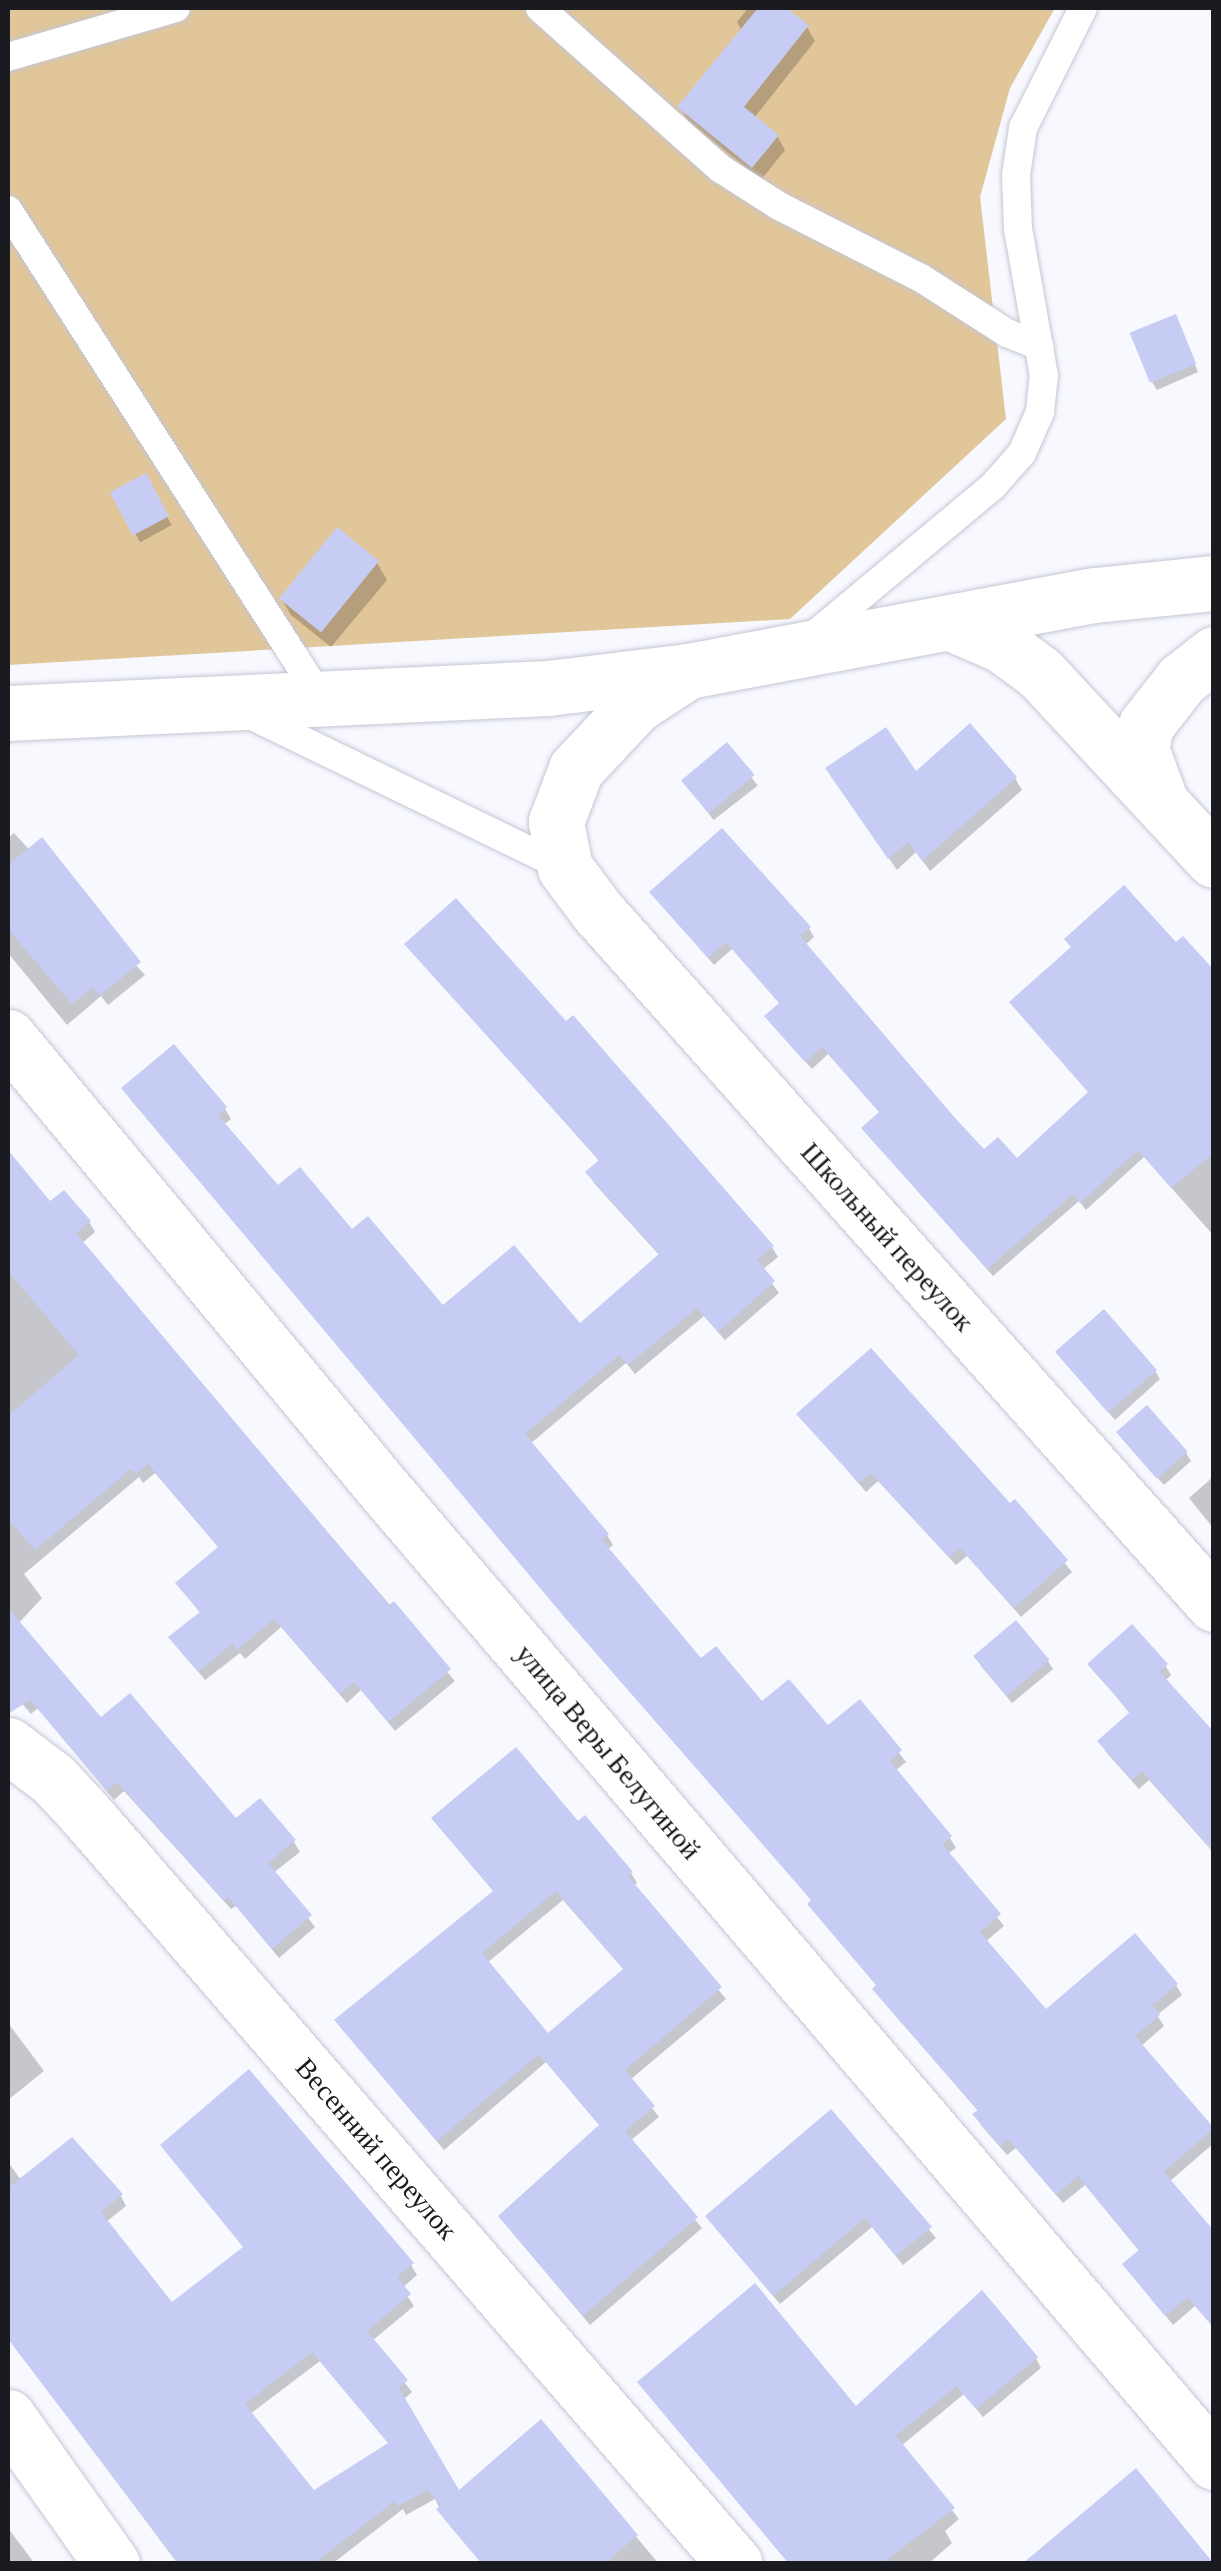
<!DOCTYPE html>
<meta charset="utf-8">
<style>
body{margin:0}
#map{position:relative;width:1221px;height:2571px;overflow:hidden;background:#f8f9ff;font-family:"Crimson Pro",serif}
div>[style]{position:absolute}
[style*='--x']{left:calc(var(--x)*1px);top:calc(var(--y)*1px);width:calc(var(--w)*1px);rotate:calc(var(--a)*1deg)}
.green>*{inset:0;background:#e1c69a}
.shadow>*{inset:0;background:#0003;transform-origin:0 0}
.building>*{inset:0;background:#c6ccf4;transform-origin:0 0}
.roads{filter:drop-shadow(0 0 2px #c4c6d4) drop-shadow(0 0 2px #c4c6d4)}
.service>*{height:28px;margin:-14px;padding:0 14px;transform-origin:14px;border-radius:14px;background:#fff}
.minor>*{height:55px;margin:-27.5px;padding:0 27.5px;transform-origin:27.5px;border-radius:27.5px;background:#fff}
span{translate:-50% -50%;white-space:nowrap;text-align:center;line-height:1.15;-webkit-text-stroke:8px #fff;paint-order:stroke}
.street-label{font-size:28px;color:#1a1b20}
.frame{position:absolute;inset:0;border:10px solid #1a1b20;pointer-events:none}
</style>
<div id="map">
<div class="green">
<i style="clip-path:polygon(8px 8px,1055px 8px,1010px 88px,980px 197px,1006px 419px,790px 619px,8px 665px)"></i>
</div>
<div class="shadow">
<i style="clip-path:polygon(748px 8px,782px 8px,807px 27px,815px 41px,754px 118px,777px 136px,785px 150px,761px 180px,688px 121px,680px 107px,742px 31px,737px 22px)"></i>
<i style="clip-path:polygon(1179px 325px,1198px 372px,1157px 390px,1152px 382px)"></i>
<i style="left:145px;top:477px;width:55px;height:36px;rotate:61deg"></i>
<i style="clip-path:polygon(377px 563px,387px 580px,331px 647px,291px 615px,281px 598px)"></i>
<i style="left:727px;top:746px;width:50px;height:56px;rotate:52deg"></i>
<i style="clip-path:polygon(915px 775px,1015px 778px,1022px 790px,930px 871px,916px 852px,897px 870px,836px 781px)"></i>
<i style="clip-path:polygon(14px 833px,145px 975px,108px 1005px,101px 996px,67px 1025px,8px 953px,8px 838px)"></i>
<i style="clip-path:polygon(652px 893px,809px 928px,814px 937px,805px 945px,984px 1152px,1017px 1161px,1090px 1094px,1012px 1003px,1176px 946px,1214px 973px,1214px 1236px,1144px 1157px,1086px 1210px,1079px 1201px,993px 1276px,870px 1137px,881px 1114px,828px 1054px,812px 1069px,773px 1025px,781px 1005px,732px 949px,714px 965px)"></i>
<i style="clip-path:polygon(407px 944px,772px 1247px,778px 1257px,762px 1270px,779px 1293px,725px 1340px,704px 1316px,635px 1374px,626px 1363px,530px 1444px,607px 1535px,613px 1545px,607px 1550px,701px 1662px,762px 1704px,828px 1729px,860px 1703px,906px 1762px,895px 1771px,950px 1838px,956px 1848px,947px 1854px,1004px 1926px,985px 1942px,1046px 2013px,1176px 1985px,1182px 1995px,1157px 2015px,1164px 2026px,1141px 2046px,1214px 2133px,1214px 2143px,1169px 2182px,1214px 2235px,1214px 2328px,1195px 2306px,1173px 2325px,1125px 2265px,1140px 2252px,1085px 2185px,1063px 2203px,1016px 2148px,1007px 2155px,981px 2125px,975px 2115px,979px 2112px,881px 1999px,878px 1987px,816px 1914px,813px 1902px,130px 1099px,225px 1109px,231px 1119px,223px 1125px,278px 1189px,352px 1233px,443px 1308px,579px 1326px,660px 1256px,594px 1183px,588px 1173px,601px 1163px)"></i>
<i style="clip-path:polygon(8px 1154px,50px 1205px,89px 1222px,95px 1232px,81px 1244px,455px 1681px,395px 1731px,361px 1690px,347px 1703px,281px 1627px,245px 1659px,240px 1653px,205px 1680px,171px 1638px,201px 1614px,178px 1584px,220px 1549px,155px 1473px,143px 1483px,139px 1477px,24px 1574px,42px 1598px,18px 1624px,101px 1721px,236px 1822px,294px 1842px,300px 1852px,273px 1873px,315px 1927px,279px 1958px,236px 1906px,231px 1909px,124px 1791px,114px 1800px,38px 1708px,31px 1714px,8px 1687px)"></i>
<i style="clip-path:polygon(1058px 1353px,1155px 1371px,1160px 1379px,1115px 1420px)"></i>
<i style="clip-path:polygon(799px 1414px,1010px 1507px,1015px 1503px,1072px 1572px,1021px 1617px,967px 1556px,956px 1565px,878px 1481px,866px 1492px)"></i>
<i style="clip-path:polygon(1124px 1441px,1186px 1453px,1191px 1461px,1164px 1485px)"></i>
<i style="clip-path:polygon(1214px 1476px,1214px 1529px,1189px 1498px)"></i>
<i style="clip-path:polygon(1048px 1661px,1053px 1669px,1012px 1703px,980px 1665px)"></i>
<i style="clip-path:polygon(1090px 1664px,1165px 1665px,1171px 1675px,1165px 1681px,1214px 1736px,1214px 1853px,1149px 1780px,1139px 1789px,1106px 1752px,1100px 1742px,1131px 1715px)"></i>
<i style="clip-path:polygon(evenodd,578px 1824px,631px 1873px,637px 1883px,633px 1886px,726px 1999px,630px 2080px,659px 2117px,630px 2141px,702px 2228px,590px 2325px,507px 2226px,601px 2127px,546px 2062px,444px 2150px,343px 2030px,578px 1824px,563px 1900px,625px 1971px,548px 2036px,487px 1963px,563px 1900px)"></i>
<i style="clip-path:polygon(8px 2023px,44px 2071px,8px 2100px)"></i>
<i style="clip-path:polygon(831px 2112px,936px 2238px,903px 2265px,872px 2227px,780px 2304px,714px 2226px)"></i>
<i style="clip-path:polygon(evenodd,8px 2162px,21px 2180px,121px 2196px,126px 2206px,106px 2222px,171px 2306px,411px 2265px,417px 2275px,402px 2288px,414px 2306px,372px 2341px,412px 2392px,403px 2400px,458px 2494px,541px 2423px,659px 2564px,539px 2564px,473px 2553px,445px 2520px,435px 2499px,406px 2515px,403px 2509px,332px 2564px,178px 2564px,45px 2386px,22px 2332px,8px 2313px,8px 2162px,320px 2361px,390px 2445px,314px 2493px,250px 2414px,320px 2361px)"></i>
<i style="clip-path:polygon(1036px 2358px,1041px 2368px,983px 2417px,964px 2394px,901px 2446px,959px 2519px,945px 2531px,952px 2543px,928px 2564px,789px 2564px,856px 2409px)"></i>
<i style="clip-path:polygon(8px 2528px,35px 2564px,8px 2564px)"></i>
</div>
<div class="building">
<i style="clip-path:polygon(758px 8px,786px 8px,809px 25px,744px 107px,779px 135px,752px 168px,677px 107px)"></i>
<i style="left:1176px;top:314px;width:54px;height:50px;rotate:68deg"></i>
<i style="left:146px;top:473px;width:49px;height:41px;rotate:62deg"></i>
<i style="left:337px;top:527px;width:54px;height:92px;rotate:39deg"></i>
<i style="clip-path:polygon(970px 723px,1017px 777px,922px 861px,908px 842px,888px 859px,825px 768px,886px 727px,916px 771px)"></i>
<i style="left:727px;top:742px;width:43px;height:60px;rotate:50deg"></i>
<i style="clip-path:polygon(722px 828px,811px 927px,800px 936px,955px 1118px,984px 1149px,998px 1137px,1017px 1158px,1088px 1092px,1009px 1002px,1071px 947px,1064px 939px,1124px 885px,1176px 942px,1183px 936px,1214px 970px,1214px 1153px,1171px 1188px,1138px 1150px,1080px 1203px,1073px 1194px,987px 1269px,861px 1128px,879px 1112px,822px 1047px,805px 1062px,764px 1016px,779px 1003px,726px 942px,708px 958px,649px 892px)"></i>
<i style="clip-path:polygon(42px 837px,141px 962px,100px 995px,93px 987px,72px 1004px,8px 929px,8px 865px)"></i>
<i style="clip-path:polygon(456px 898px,566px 1021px,573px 1015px,774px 1246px,757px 1260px,775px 1281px,718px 1332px,697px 1308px,628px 1365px,619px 1355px,525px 1434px,609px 1534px,602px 1540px,701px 1658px,716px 1646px,762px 1701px,789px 1679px,828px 1725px,860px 1699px,902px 1750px,890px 1761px,952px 1836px,942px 1844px,1001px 1914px,980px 1932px,1046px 2009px,1135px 1933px,1178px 1984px,1152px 2005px,1160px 2015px,1135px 2036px,1214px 2128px,1164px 2172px,1214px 2231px,1214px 2328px,1188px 2297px,1165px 2316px,1122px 2264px,1139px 2250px,1078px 2176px,1056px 2195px,1008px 2139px,1000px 2146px,972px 2114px,978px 2110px,872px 1989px,876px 1985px,807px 1904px,811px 1900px,566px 1619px,121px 1088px,174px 1044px,227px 1107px,218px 1115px,278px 1185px,300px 1167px,352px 1229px,368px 1216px,443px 1305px,514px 1245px,580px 1323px,659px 1254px,585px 1172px,599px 1160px,404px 944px)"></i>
<i style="clip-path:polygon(8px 1150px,50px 1201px,64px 1190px,91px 1221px,76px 1233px,389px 1605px,394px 1601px,451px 1669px,388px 1722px,354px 1682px,340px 1694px,274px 1619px,237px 1650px,232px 1644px,198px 1672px,168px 1637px,200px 1612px,175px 1583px,218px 1547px,148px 1464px,136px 1474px,131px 1469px,35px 1550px,8px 1519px,8px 1416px,79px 1355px,8px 1271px)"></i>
<i style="left:1104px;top:1309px;width:81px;height:65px;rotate:49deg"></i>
<i style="clip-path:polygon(871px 1348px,1010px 1503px,1015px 1499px,1068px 1560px,1014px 1608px,960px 1548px,949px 1557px,871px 1473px,859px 1483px,796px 1414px)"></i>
<i style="left:1147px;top:1405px;width:62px;height:41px;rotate:49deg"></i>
<i style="clip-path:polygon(8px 1608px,101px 1717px,130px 1693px,236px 1818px,260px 1798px,296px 1840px,268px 1863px,312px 1915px,272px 1949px,228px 1897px,224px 1901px,117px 1782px,107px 1791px,30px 1700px,8px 1714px)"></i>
<i style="left:1016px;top:1620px;width:52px;height:56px;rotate:50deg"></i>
<i style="clip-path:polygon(1132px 1624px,1168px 1664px,1159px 1671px,1214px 1732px,1214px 1852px,1142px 1771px,1132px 1780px,1097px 1741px,1130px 1712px,1087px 1664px)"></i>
<i style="clip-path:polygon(evenodd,516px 1747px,578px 1821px,585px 1815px,633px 1872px,628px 1876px,722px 1987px,625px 2070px,655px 2106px,625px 2131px,698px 2217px,583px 2316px,498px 2216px,599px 2125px,539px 2054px,437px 2141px,334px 2020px,493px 1891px,431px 1818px,516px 1747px,556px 1891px,623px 1969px,548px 2033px,482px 1953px,556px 1891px)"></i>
<i style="clip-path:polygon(evenodd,249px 2069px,414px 2263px,397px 2277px,411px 2294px,367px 2331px,408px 2380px,399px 2388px,459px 2490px,541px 2419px,638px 2535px,604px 2564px,482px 2564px,436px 2509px,441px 2505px,428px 2490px,398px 2506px,395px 2501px,313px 2564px,179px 2564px,8px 2339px,8px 2188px,72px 2137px,123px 2194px,101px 2212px,172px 2302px,243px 2247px,160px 2145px,249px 2069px,312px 2352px,388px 2443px,314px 2490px,245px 2404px,312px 2352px)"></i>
<i style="clip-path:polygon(831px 2109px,932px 2227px,896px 2256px,865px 2218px,773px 2296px,705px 2216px)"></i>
<i style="clip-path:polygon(755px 2283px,856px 2406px,982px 2290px,1038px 2357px,976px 2409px,956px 2386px,896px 2436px,955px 2508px,881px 2564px,789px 2564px,637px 2382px)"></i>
<i style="clip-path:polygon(1136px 2468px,1214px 2564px,1022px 2564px)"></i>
</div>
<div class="roads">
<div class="service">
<i style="--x:540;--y:8;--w:242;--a:41.7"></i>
<i style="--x:721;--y:169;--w:69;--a:32.5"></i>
<i style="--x:779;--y:206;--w:159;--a:26.9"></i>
<i style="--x:921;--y:278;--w:102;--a:32.6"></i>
<i style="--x:1007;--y:333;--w:35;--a:22"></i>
<i style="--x:8;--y:57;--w:175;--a:-16.3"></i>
<i style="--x:8;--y:210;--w:582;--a:57.35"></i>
<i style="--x:813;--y:636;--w:234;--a:-39.8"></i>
<i style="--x:993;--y:486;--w:44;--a:-48.7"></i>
<i style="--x:1022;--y:453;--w:45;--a:-66.3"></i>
<i style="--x:1040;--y:412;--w:36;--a:-84"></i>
<i style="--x:1044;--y:376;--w:149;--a:-100"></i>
<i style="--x:1018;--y:229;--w:54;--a:-92.1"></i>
<i style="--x:1016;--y:175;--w:48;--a:-81.5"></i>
<i style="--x:1023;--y:128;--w:134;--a:-63.4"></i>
<i style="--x:242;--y:711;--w:359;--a:25.9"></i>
</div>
<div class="minor">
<i style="--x:951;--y:623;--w:56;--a:23.3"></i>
<i style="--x:1002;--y:645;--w:47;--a:36.4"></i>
<i style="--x:1040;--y:673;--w:255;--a:47.1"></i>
<i style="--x:688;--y:671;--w:62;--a:146.8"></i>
<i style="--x:636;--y:705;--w:88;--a:133.2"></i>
<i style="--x:576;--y:769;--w:57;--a:110.7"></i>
<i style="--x:556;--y:822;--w:47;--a:78.9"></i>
<i style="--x:565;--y:868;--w:54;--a:53.3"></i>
<i style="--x:597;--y:911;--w:928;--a:48.32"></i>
<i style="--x:8;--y:713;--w:541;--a:-2.65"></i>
<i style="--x:548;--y:688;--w:141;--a:-6.9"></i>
<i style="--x:688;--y:671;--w:414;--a:-10.6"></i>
<i style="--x:1095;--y:595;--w:120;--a:-5.8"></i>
<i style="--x:1160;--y:800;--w:54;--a:-110.4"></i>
<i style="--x:1141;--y:749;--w:25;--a:-78"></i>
<i style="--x:1146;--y:725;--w:57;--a:-52.1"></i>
<i style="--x:1181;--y:680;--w:42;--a:-38.2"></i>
<i style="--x:8;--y:1037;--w:585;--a:50.27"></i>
<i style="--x:382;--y:1487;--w:1282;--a:49.52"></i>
<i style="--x:8;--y:1745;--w:56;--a:37.1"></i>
<i style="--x:53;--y:1779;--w:42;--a:46.9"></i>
<i style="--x:82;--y:1810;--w:997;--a:49.11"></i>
<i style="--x:8;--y:2417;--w:180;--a:54.7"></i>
</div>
</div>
<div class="street-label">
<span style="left:887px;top:1237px;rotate:48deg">Школьный переулок</span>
<span style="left:608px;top:1752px;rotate:50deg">улица Веры Белугиной</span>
<span style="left:376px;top:2149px;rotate:49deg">Весенний переулок</span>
</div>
<div class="frame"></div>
</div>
